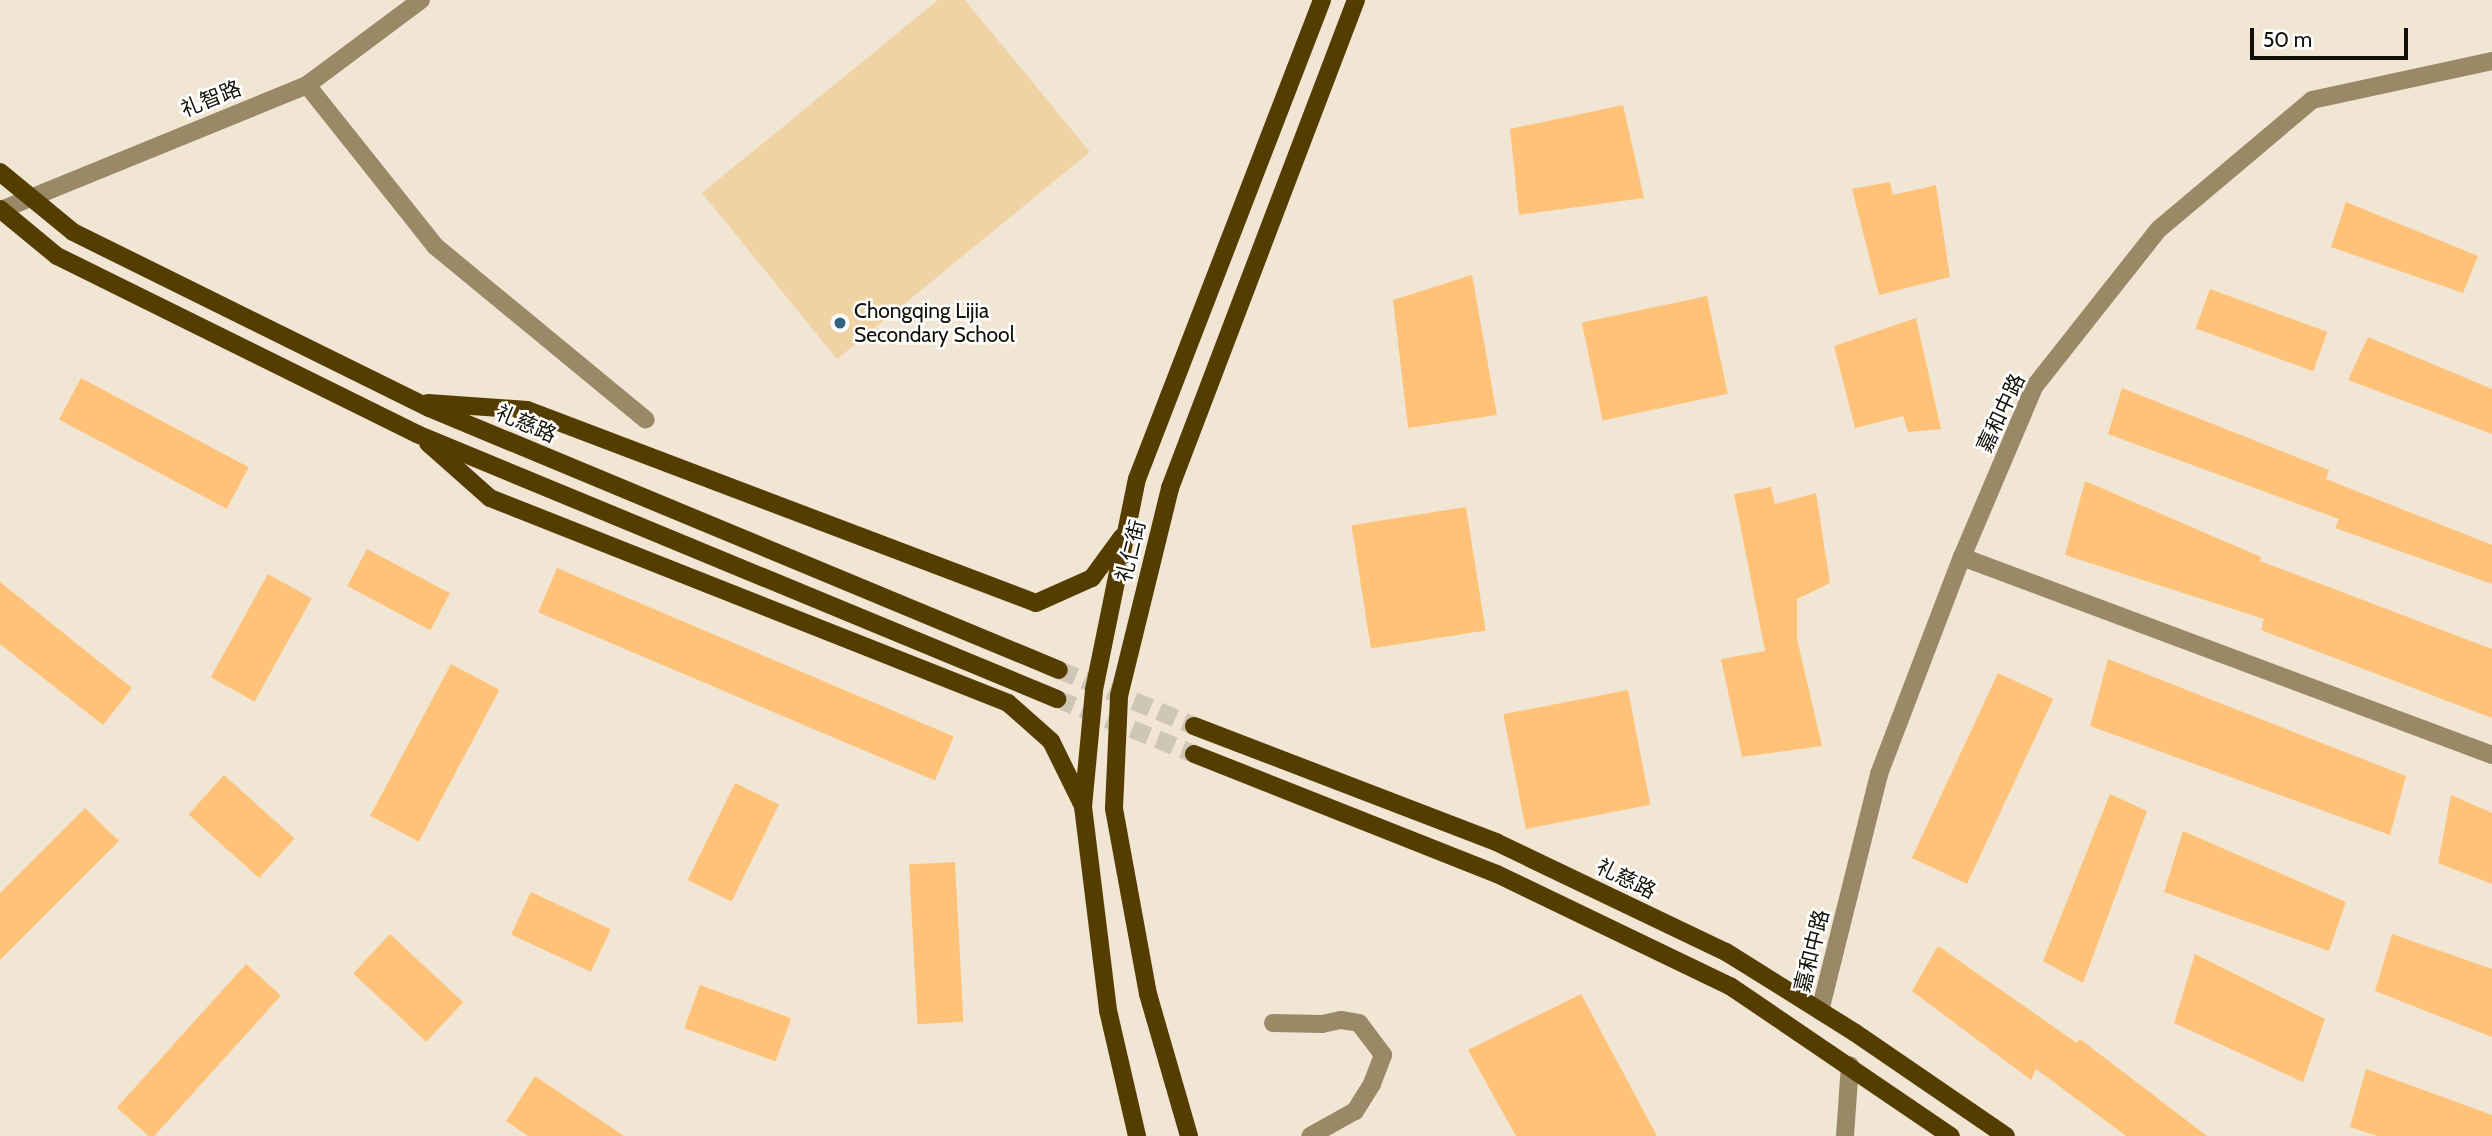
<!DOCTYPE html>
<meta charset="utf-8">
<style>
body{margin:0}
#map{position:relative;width:2492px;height:1136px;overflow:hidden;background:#f1e6d4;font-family:Cabin,"Noto Sans SC",sans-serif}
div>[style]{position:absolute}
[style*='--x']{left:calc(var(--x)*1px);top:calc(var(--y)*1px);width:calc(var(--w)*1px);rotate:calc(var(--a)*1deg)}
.green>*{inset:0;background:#f0d3a4}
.building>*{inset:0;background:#ffc278;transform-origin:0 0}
.major-tunnel>*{height:18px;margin-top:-9px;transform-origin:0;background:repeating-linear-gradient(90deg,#d0c6b6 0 18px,transparent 0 27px)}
.minor>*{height:18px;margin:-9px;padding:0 9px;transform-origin:9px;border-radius:9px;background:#9a8967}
.major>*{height:18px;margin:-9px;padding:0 9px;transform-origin:9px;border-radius:9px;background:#553d00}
.dots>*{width:19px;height:19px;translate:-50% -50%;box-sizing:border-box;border:4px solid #fff;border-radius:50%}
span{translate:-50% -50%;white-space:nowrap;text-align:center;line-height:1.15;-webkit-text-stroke:5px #fff;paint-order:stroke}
.street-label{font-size:21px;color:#130f09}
.poi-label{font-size:21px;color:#130f09}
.left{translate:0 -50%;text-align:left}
.scale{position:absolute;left:2250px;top:28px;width:158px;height:32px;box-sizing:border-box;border:4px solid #130f09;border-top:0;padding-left:9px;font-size:21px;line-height:24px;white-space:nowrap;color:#130f09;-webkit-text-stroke:5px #fff;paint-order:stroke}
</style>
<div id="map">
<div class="green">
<i style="clip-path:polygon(938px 0,965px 0,1090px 152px,837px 359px,702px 193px)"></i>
</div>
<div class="building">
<i style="clip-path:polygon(1623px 105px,1644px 198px,1519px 215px,1510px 129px)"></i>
<i style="clip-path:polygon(1890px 182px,1893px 195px,1936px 185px,1950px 277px,1879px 295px,1852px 189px)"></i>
<i style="clip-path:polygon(2346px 202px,2478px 256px,2463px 293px,2331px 247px)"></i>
<i style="clip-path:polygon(1472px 275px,1497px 415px,1408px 428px,1393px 300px)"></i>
<i style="left:2210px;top:289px;width:125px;height:42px;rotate:20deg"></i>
<i style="left:1707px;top:296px;width:100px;height:128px;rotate:78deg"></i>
<i style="clip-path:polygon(1916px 318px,1941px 429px,1908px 432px,1903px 416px,1855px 428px,1834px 346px)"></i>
<i style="clip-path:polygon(2368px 337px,2492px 389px,2492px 434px,2348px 380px)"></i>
<i style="left:81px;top:378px;width:190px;height:47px;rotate:28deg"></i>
<i style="clip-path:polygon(2122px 388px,2329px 470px,2326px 479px,2492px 545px,2492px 584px,2335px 528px,2339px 519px,2108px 434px)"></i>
<i style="clip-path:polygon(2085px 481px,2261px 557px,2260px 561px,2492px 649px,2492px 718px,2261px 630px,2264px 619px,2065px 555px)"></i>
<i style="clip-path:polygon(1771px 487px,1775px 504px,1816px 493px,1830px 583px,1797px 599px,1797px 639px,1822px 746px,1742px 757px,1721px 659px,1765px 651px,1734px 494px)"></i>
<i style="left:1466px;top:507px;width:125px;height:116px;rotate:81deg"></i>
<i style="left:367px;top:549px;width:94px;height:42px;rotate:28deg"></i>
<i style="left:557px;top:568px;width:431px;height:48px;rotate:23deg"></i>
<i style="left:268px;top:574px;width:50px;height:118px;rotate:29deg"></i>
<i style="clip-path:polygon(0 582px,132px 688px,103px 725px,0 644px)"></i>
<i style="clip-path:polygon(2108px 659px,2406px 776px,2390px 835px,2090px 726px)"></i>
<i style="left:451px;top:664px;width:55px;height:172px;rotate:28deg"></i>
<i style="left:1998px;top:673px;width:61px;height:204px;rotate:25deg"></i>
<i style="left:1628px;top:690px;width:117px;height:127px;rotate:79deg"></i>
<i style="left:224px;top:775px;width:95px;height:53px;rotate:42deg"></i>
<i style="left:735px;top:783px;width:49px;height:108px;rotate:26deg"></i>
<i style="clip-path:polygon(2110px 794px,2147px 811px,2083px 983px,2043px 961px)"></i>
<i style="clip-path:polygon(2451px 795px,2492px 813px,2492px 884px,2438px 863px)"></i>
<i style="clip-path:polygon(85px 808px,119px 841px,0 960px,0 893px)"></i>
<i style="clip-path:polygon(2183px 831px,2346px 902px,2329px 951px,2164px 892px)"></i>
<i style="left:955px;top:862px;width:160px;height:46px;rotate:87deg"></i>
<i style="left:531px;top:892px;width:88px;height:47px;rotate:25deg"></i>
<i style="left:390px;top:934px;width:100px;height:54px;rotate:43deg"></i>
<i style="clip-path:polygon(2392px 934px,2492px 969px,2492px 1037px,2375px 991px)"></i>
<i style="clip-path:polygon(1938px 946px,2077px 1043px,2080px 1039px,2207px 1136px,2126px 1136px,2036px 1069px,2031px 1080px,1912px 991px)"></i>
<i style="clip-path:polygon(2195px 954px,2325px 1019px,2303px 1082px,2174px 1023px)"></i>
<i style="left:246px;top:964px;width:47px;height:193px;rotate:42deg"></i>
<i style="left:700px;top:985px;width:97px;height:46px;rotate:20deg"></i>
<i style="clip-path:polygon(1581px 994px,1657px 1136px,1516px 1136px,1468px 1050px)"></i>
<i style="clip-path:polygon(2366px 1069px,2492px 1115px,2492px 1136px,2377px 1136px,2350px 1127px)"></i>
<i style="clip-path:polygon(535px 1076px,624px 1136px,528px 1136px,506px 1121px)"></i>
</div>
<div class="major-tunnel">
<i style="--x:1059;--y:670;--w:146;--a:22.5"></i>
<i style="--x:1057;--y:699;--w:148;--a:21.9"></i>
</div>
<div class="minor">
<i style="--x:307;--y:85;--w:206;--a:51.5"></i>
<i style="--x:435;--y:246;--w:273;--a:39.5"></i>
<i style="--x:1;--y:210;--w:331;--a:-22.2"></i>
<i style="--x:307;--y:85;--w:142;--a:-36.7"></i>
<i style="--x:1962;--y:557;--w:566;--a:20.48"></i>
<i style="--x:1820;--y:1011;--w:244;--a:-76"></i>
<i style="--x:1879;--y:774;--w:232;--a:-69.1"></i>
<i style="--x:1962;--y:557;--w:185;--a:-67"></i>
<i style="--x:2034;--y:387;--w:201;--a:-51.7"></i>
<i style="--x:2159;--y:229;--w:200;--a:-40.1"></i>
<i style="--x:2312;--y:100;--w:184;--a:-12.2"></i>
<i style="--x:1273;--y:1023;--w:49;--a:1.2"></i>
<i style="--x:1322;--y:1024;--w:19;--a:-12"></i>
<i style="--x:1341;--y:1020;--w:18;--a:9"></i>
<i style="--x:1359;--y:1023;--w:40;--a:53"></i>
<i style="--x:1383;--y:1055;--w:31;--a:111"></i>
<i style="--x:1372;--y:1084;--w:32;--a:122"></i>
<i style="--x:1355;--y:1111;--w:51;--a:150.9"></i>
<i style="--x:1845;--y:1136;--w:71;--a:-86"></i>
</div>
<div class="major">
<i style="--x:0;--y:172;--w:94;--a:39.4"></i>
<i style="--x:73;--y:232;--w:397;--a:26.3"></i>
<i style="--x:429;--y:408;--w:682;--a:22.58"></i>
<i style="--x:0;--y:209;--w:74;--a:39.5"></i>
<i style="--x:57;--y:256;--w:402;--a:26.3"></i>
<i style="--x:417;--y:434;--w:693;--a:22.49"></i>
<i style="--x:428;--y:403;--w:99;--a:4"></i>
<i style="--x:527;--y:410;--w:544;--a:20.77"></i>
<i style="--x:1036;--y:603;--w:61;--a:-24.1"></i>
<i style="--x:1092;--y:578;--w:51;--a:-53.8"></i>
<i style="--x:428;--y:443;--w:83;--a:41.6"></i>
<i style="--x:490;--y:498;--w:557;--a:21.59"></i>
<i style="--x:1008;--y:703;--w:57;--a:41.5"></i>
<i style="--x:1051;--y:741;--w:72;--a:63.8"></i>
<i style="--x:1194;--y:726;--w:324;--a:21"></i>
<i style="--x:1496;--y:842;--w:255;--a:25.6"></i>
<i style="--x:1726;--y:952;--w:151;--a:32"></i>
<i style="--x:1854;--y:1032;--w:184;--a:34.4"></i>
<i style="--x:1194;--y:754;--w:326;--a:21.6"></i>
<i style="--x:1497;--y:874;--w:259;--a:25.7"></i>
<i style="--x:1730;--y:986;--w:267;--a:34.2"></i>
<i style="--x:1137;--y:1136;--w:129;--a:-103"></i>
<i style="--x:1108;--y:1010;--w:205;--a:-97"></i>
<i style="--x:1083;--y:807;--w:118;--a:-84.6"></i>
<i style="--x:1094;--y:690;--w:215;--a:-78.5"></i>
<i style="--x:1137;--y:479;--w:513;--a:-68.88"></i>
<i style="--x:1189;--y:1136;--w:148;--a:-106.1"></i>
<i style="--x:1148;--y:994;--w:189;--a:-100.4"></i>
<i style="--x:1114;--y:808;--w:112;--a:-87.4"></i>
<i style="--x:1119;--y:696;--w:214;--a:-76.2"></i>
<i style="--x:1170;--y:488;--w:522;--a:-69.14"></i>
</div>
<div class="dots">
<i style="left:840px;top:323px;background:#336582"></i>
</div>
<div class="street-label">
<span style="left:211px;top:99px;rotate:-22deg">礼智路</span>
<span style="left:2001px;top:413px;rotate:-65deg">嘉和中路</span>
<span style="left:526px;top:424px;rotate:23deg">礼慈路</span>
<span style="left:1131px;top:551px;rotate:-76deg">礼仁街</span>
<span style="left:1626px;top:879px;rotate:26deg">礼慈路</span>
<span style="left:1812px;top:951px;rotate:-76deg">嘉和中路</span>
</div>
<div class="poi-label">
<span class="left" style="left:854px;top:323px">Chongqing Lijia<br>Secondary School</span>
</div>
<div class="scale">50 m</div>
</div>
